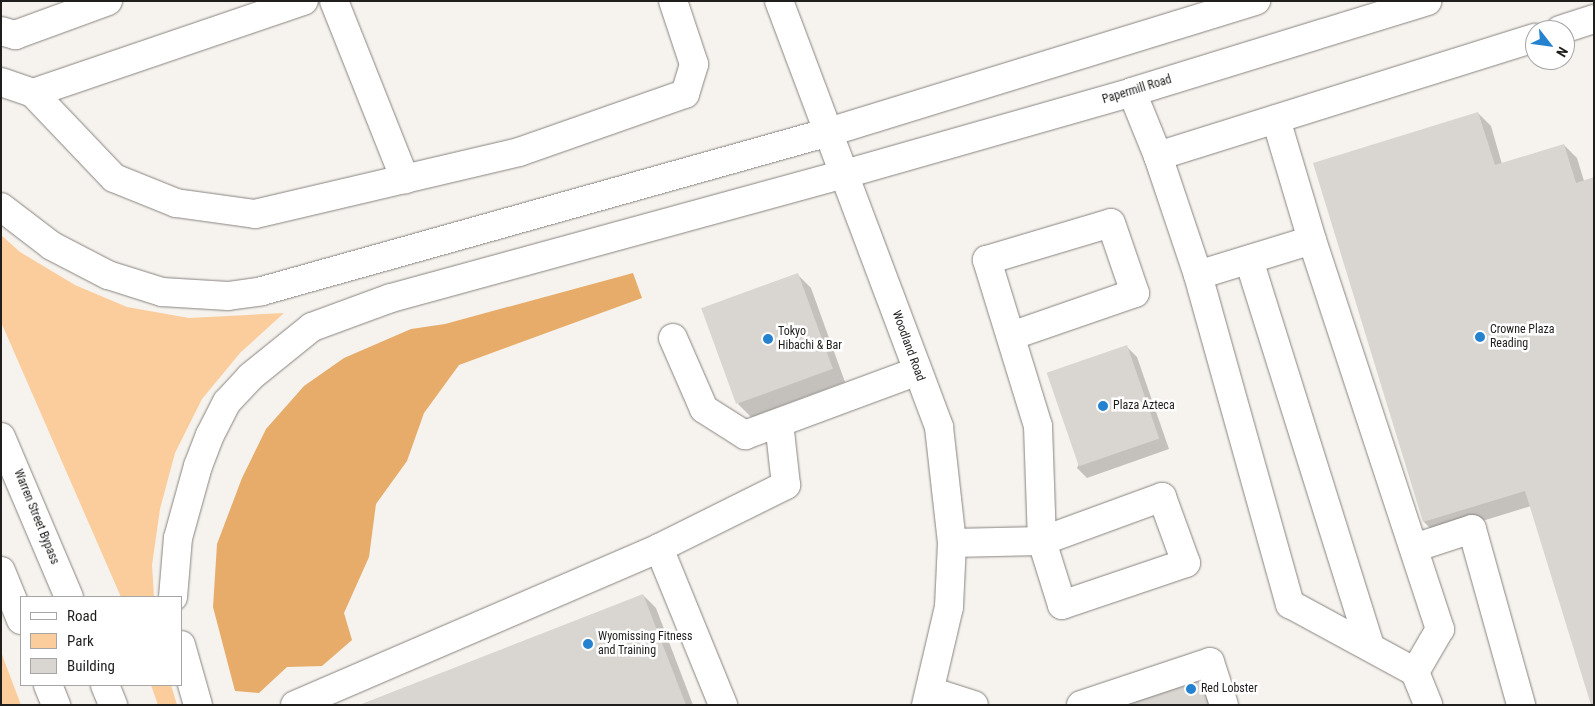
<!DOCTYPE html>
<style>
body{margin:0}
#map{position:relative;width:1595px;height:706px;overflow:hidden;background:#f6f2ed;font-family:"Roboto Condensed",sans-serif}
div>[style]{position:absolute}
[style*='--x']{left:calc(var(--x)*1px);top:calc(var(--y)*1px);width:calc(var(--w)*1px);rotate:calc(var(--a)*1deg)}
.green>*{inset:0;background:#fbcd9c}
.forest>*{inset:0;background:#e7ac69}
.shadow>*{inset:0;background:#0003}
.building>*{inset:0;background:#d9d5d0;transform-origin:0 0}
.roads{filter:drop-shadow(0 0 1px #888480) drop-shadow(0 0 1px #888480)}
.minor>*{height:28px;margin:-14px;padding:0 14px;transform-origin:14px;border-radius:14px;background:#fff}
.major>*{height:28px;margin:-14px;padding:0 14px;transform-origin:14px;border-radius:14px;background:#fff}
.highway>*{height:28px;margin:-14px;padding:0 14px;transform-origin:14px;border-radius:14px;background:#fff}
.dots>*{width:14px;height:14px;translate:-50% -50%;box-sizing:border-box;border:2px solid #fff;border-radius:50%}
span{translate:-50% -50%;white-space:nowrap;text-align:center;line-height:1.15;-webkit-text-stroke:5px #fff;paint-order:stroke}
.street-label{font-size:12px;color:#1f1e1c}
.poi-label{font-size:12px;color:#1f1e1c}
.left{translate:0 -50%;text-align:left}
.frame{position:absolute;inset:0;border:2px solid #1f1e1c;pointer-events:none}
.legend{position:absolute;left:20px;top:596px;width:162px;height:90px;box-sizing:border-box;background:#fff;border:1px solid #a5a5a4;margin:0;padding:6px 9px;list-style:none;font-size:15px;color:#1f1e1c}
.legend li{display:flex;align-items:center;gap:10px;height:25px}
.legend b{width:25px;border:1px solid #a5a5a4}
.north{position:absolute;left:1525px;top:20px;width:50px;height:50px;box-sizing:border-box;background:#fff;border:1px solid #a5a5a4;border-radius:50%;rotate:120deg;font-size:14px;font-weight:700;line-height:20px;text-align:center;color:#1f1e1c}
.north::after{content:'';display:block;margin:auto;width:18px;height:22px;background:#2482ce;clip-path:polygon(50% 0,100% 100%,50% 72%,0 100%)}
</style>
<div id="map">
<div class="green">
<i style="clip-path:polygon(1px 235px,20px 252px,75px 285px,127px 307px,189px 318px,284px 313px,240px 353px,202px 399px,175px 453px,160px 509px,152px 565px,154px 597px,121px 597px,1px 322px)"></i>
<i style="clip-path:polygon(1px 652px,21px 705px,1px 705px)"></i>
<i style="clip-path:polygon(151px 685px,171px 685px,177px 705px,158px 705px)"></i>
</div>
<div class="forest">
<i style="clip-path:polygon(633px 273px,642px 298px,459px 365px,424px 413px,407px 461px,376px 504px,369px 557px,344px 613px,352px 640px,322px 666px,287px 667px,259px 693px,235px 691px,213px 607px,217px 544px,242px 478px,266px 429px,304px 386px,344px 358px,411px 329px,445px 324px)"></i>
</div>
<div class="shadow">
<i style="clip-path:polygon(1478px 113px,1491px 126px,1502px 164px,1564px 145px,1577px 158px,1584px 181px,1531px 506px,1437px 535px,1424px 522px)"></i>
<i style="clip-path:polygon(798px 275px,811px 288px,845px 382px,751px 417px,738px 404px)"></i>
<i style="clip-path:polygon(1127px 347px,1137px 357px,1169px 449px,1087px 478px,1077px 468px)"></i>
<i style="clip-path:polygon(643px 595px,656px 608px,693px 705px,361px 705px)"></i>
</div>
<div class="building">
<i style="clip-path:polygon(1478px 112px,1495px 165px,1564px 144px,1576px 183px,1594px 177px,1594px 705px,1591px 705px,1525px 491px,1423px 522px,1313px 163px)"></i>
<i style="left:798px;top:273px;width:102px;height:103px;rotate:70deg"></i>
<i style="left:1127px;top:345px;width:99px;height:85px;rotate:71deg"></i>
<i style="clip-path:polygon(643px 594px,686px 705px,359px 705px)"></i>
<i style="clip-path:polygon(1211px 674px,1222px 705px,1120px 705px)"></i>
</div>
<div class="roads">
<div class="minor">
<i style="--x:334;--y:1;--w:192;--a:68.3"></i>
<i style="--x:1560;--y:30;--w:36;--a:-18"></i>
<i style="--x:1;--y:31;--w:15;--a:16"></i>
<i style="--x:15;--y:35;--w:99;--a:-20.1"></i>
<i style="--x:1;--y:82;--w:34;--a:19"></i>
<i style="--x:33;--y:93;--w:117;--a:46.4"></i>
<i style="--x:114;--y:178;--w:67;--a:22"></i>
<i style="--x:176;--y:203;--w:80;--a:7.9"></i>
<i style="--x:255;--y:214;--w:271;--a:-13.2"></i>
<i style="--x:519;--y:152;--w:176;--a:-19.3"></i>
<i style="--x:685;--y:94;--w:31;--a:-73"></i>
<i style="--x:694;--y:64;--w:66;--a:-108.4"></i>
<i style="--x:1132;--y:92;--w:69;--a:67.9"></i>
<i style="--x:1158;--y:156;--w:126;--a:71.4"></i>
<i style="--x:1198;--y:275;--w:342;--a:74.4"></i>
<i style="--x:1290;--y:604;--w:142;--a:28.5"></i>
<i style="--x:1415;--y:672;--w:35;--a:68"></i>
<i style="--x:33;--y:93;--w:286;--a:-18.8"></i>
<i style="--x:1158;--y:156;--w:395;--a:-17.4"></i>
<i style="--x:1312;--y:240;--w:410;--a:71.8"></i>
<i style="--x:1440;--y:629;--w:50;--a:120.2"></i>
<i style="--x:1249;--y:260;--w:405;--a:72.6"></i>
<i style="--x:1198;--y:275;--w:119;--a:-17.1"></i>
<i style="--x:1312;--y:240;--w:126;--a:-106.6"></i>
<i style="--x:673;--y:338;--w:77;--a:66.4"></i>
<i style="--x:704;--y:409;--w:49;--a:32.4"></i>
<i style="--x:745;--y:435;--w:184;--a:-20.3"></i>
<i style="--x:952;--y:543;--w:90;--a:-1.3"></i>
<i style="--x:1042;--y:541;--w:128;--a:-20.1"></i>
<i style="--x:1162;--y:497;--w:70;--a:70"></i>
<i style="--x:1186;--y:563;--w:131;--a:161.3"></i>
<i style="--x:1062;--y:605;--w:67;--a:-107.4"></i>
<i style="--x:1042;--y:541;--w:115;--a:-92"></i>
<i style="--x:1038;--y:426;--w:174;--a:-107.1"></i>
<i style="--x:987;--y:260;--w:129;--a:-16.6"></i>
<i style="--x:1111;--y:223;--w:74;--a:71.1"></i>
<i style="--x:1135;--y:293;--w:131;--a:160.9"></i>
<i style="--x:659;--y:548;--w:170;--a:67.8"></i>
<i style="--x:1414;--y:548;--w:61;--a:-18.1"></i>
<i style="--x:1472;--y:529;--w:183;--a:74.4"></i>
<i style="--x:930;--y:691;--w:46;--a:17.7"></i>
<i style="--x:295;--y:705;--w:396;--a:-23.3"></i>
<i style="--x:659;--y:548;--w:142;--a:-26.4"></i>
<i style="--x:786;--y:485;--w:62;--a:-96.4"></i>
<i style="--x:1081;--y:705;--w:136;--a:-18.4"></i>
<i style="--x:1210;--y:662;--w:45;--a:72"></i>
</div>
<div class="major">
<i style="--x:779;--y:1;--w:455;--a:69.4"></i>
<i style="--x:939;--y:427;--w:117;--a:83.6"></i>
<i style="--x:952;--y:543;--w:64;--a:92.7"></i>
<i style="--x:949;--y:607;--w:101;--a:103.2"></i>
<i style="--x:829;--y:132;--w:447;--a:-17.1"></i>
<i style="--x:845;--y:174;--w:298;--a:-15.9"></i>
<i style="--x:1132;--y:92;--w:309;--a:-17.1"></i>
</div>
<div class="highway">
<i style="--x:1;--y:207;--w:64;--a:37.4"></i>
<i style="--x:52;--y:246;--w:63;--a:27.4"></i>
<i style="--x:108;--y:275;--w:57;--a:17.5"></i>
<i style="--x:162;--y:292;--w:66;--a:3.5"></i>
<i style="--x:228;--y:296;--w:34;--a:-8"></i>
<i style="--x:262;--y:291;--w:589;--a:-15.66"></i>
<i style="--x:1;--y:437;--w:174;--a:67"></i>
<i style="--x:1;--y:571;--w:53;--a:67.8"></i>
<i style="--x:173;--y:597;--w:59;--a:-85.2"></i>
<i style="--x:178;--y:538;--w:75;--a:-74.5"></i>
<i style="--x:198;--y:466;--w:33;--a:-69"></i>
<i style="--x:210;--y:435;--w:37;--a:-63"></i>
<i style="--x:227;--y:402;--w:34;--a:-47"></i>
<i style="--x:250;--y:377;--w:80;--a:-38.9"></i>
<i style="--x:312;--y:327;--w:84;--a:-20.2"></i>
<i style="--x:391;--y:298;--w:471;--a:-15.3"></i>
<i style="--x:181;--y:645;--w:62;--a:74.2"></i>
<i style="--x:48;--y:685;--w:22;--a:68"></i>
<i style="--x:105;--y:685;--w:22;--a:68"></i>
</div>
</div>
<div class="dots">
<i style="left:1480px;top:337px;background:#2482ce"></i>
<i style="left:768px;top:339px;background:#2482ce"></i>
<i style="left:1103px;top:406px;background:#2482ce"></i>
<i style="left:588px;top:644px;background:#2482ce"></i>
<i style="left:1191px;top:689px;background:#2482ce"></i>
</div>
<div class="street-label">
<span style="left:1137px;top:90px;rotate:-17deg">Papermill Road</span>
<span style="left:908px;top:346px;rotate:70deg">Woodland Road</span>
<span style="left:36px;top:517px;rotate:68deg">Warren Street Bypass</span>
</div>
<div class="poi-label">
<span class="left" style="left:1490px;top:337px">Crowne Plaza<br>Reading</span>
<span class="left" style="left:778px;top:339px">Tokyo<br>Hibachi &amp; Bar</span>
<span class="left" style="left:1113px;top:406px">Plaza Azteca</span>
<span class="left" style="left:598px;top:644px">Wyomissing Fitness<br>and Training</span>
<span class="left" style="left:1201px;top:689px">Red Lobster</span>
</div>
<div class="frame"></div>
<ul class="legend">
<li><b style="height:6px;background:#fff"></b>Road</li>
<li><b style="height:14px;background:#fbcd9c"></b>Park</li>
<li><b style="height:14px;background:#d9d5d0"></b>Building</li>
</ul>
<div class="north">N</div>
</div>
